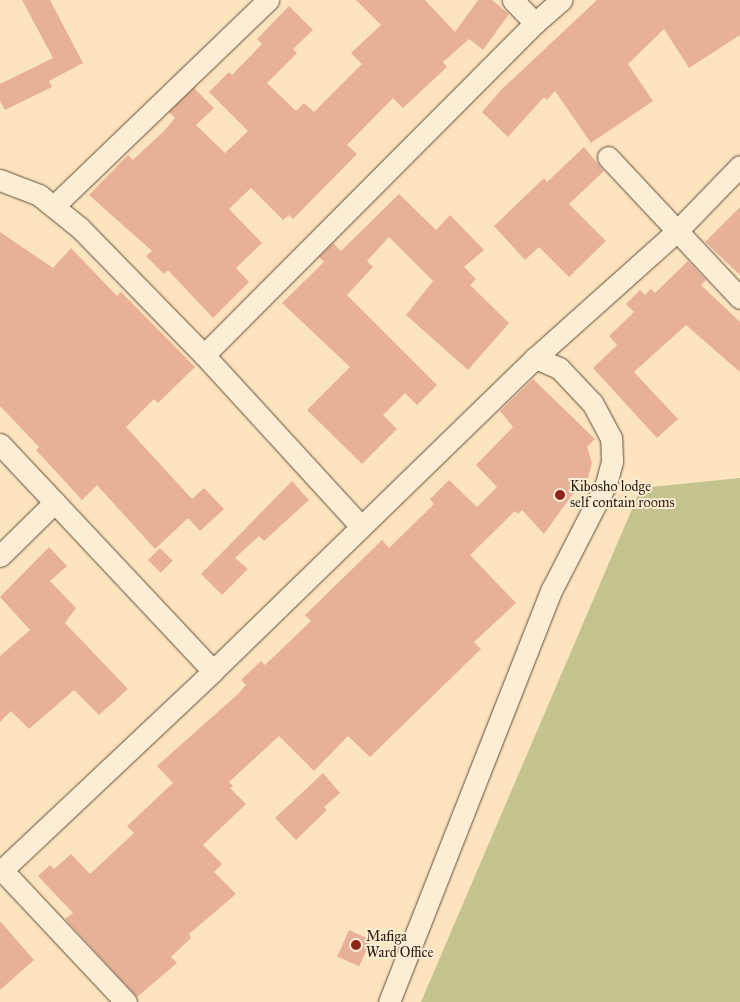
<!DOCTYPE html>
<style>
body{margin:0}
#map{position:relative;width:740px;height:1002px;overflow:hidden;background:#fce4bf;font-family:"IM FELL Great Primer",serif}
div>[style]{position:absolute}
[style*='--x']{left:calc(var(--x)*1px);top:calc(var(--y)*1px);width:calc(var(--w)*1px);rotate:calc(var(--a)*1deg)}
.green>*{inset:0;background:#c4c28f}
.building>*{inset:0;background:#e9b098;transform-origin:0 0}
.roads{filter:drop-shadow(0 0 1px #614d39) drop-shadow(0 0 1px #614d39)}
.street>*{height:21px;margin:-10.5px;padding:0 10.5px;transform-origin:10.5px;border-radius:10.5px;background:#fdedd5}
.dots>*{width:14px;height:14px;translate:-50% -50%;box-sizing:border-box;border:2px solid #fdedd5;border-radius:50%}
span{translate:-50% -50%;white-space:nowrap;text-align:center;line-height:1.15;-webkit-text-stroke:4px #fdedd5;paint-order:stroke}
.poi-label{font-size:14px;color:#2d1b0c}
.left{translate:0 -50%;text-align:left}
</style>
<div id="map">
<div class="green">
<i style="clip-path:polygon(740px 478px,740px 1002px,421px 1002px,641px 488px)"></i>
</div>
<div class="building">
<i style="clip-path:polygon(22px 0,50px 0,83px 63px,49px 81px,52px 87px,5px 110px,0 101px,0 84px,53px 58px)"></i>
<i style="clip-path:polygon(356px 0,425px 0,455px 32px,478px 0,492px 0,509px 14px,483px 50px,469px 39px,443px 62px,447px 67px,403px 108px,393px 98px,347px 145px,357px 154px,293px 219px,289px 215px,283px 220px,251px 188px,229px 209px,262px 243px,236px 268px,249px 282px,213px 318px,168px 270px,164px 274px,146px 256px,152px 251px,89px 195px,128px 155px,133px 160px,165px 130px,175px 118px,169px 112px,194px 88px,214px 108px,196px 125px,225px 153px,248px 131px,209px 92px,229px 72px,232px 75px,262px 44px,257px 39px,289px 6px,313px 30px,293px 49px,297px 53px,267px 83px,296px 111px,304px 103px,314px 112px,362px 64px,351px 53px,381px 25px)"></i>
<i style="clip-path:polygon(597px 0,740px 0,740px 35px,689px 68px,664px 29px,628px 64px,653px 101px,591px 143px,555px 91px,547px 100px,544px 97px,508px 137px,482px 112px,502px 89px)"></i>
<i style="clip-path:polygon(584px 147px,604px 171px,569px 204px,606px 241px,569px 277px,539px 247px,525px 260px,494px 226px,544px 178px,547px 182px)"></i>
<i style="clip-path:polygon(399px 194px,436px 230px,450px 215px,484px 250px,464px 267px,476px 279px,470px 285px,509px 323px,468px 370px,406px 315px,433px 281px,389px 237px,367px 261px,373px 267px,347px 295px,437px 385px,417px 405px,405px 393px,383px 415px,397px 429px,362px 464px,307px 410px,350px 367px,282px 303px,324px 262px,319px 257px,333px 243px,341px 251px)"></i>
<i style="clip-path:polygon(740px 207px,740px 275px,705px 242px)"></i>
<i style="clip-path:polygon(0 232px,53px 268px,71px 248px,117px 296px,121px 292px,195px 367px,158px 403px,154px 399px,126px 427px,192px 499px,204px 488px,224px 509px,200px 531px,188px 518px,155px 549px,97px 485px,82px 500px,36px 450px,39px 447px,0 406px)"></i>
<i style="clip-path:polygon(688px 261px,706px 280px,701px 285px,740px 322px,740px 372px,686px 325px,634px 372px,678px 419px,657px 438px,593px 368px,617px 345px,609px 336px,634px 312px,626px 304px,640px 290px,645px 295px,651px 289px,655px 293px)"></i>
<i style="clip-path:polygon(533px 379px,595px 439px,587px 447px,592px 463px,585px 489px,580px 484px,544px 534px,522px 510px,518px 514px,515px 511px,470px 555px,516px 603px,474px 642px,481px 649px,370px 757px,348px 736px,314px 771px,279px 736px,229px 782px,233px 786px,230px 788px,246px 804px,203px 845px,222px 864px,214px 872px,236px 894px,189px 934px,191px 938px,171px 957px,177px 963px,137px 997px,65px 919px,73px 913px,38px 876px,50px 865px,54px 869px,71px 854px,90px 874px,134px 833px,127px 826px,173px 783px,157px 766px,238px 694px,246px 685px,241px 680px,261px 661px,265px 665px,311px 621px,305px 615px,382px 540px,389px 548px,434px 504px,430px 499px,449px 480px,477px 507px,497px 487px,476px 465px,513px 427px,500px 411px)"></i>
<i style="clip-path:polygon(292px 481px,309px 500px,264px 541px,259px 536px,235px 558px,248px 569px,222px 595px,201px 574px)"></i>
<i style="clip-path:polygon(49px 547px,67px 566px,50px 581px,76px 608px,65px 623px,128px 689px,99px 715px,74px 690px,29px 729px,11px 711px,0 722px,0 656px,30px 630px,0 597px)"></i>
<i style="left:160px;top:548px;width:18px;height:17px;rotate:45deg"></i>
<i style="clip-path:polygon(323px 773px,340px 793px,324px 807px,327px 810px,296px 840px,275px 818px)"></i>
<i style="clip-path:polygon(0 921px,34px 960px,0 990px)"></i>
<i style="left:349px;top:930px;width:24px;height:29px;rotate:24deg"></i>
</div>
<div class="roads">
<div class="street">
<i style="--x:535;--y:23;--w:35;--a:-41"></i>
<i style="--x:608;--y:157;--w:193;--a:46.9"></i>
<i style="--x:0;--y:180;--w:42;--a:21"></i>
<i style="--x:39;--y:195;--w:53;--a:38.8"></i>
<i style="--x:80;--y:228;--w:177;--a:45.7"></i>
<i style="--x:204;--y:355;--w:231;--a:47.5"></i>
<i style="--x:55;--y:205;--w:296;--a:-43.9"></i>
<i style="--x:204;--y:355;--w:469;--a:-45.1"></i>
<i style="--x:535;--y:23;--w:32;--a:-134"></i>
<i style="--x:0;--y:444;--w:311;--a:46.8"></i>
<i style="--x:0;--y:556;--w:77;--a:-44.5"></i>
<i style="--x:2;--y:870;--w:181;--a:46.8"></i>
<i style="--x:0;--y:872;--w:293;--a:-43.3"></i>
<i style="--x:213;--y:671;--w:449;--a:-44.2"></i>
<i style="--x:535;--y:358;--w:192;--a:-41.8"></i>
<i style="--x:678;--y:230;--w:89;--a:-45.9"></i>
<i style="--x:389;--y:1002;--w:444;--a:-68.5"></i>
<i style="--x:552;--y:589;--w:118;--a:-62.8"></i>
<i style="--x:606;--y:484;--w:24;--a:-75"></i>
<i style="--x:612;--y:461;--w:23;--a:-92"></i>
<i style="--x:611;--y:438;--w:40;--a:-118"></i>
<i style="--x:592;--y:403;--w:48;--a:-133.3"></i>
<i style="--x:559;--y:368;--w:26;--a:-157"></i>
</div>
</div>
<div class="dots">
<i style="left:560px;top:495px;background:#8f2418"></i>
<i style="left:356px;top:945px;background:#8f2418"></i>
</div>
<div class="poi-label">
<span class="left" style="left:570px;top:495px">Kibosho lodge<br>self contain rooms</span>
<span class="left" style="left:366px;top:945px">Mafiga<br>Ward Office</span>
</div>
</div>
